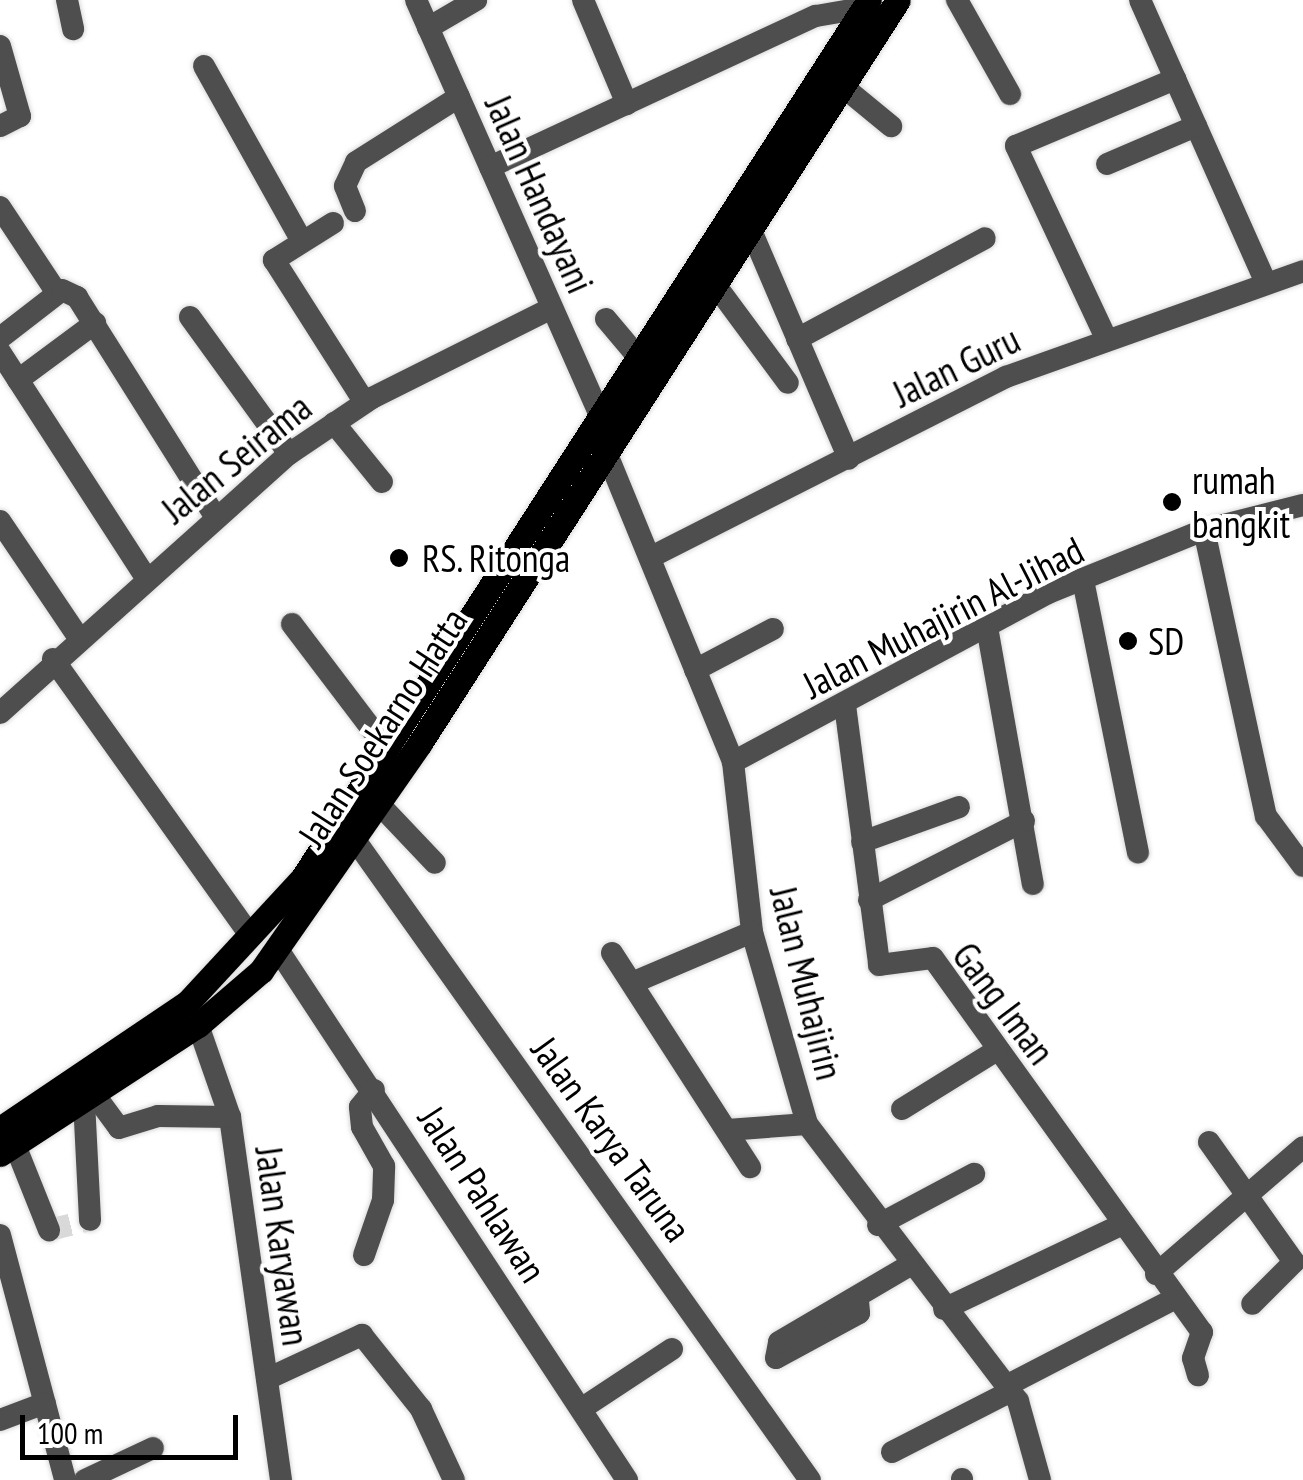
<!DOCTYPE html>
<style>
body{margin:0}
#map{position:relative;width:1303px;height:1480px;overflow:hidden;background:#fff;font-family:"PT Sans Narrow",sans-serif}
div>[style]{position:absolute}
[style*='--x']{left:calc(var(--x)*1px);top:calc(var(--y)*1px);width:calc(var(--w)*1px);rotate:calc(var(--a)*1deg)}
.minor-tunnel>*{height:22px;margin-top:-11px;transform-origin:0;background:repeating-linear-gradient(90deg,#d9d9d9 0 22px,transparent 0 33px)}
.roads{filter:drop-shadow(0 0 2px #dbdbdb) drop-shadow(0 0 2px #dbdbdb)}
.minor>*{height:22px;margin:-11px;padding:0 11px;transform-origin:11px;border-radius:11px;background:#4e4e4e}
.major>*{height:25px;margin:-12.5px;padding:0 12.5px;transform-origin:12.5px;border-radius:12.5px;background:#000}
.dots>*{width:28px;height:28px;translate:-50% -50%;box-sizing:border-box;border:5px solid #fff;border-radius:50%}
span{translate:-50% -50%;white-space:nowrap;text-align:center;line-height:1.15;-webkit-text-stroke:8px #fff;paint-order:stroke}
.street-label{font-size:38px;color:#000}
.poi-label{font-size:38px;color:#000}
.left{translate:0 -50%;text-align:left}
.scale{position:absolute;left:20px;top:1415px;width:218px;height:45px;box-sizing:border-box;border:5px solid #000;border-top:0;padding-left:12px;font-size:30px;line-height:35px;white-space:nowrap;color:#000;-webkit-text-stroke:8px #fff;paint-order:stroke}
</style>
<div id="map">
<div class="minor-tunnel">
<i style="--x:49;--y:1230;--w:42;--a:-13.7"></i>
</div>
<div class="roads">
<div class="minor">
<i style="--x:67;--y:0;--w:30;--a:78"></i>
<i style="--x:416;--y:0;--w:455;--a:66.1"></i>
<i style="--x:583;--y:0;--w:113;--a:67.1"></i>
<i style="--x:957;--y:0;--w:108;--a:60.6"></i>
<i style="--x:1140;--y:0;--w:308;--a:66"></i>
<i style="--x:428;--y:28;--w:56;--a:-30.3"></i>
<i style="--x:0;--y:46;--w:73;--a:74.1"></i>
<i style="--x:20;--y:116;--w:22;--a:153"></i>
<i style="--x:204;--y:66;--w:201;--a:60.8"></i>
<i style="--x:841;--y:85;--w:65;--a:39.4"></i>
<i style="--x:1107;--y:164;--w:97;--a:-23.1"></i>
<i style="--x:490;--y:167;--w:359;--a:-24.9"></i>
<i style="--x:816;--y:16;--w:48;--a:-9.7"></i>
<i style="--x:0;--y:207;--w:103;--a:56.5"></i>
<i style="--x:355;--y:211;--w:27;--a:-112"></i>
<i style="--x:345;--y:186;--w:26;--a:-65"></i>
<i style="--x:356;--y:162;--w:122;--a:-32.3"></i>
<i style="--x:333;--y:223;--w:70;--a:147.9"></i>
<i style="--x:274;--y:260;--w:169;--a:57.5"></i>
<i style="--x:750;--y:228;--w:251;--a:66.8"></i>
<i style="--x:714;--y:283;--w:124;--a:53.5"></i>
<i style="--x:190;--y:317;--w:169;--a:54.1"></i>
<i style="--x:606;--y:319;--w:50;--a:49.9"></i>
<i style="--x:1105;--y:336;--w:210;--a:-115.1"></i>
<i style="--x:1016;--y:146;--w:173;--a:-22.8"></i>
<i style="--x:0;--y:338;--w:78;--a:-37.7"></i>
<i style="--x:62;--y:290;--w:17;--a:25"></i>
<i style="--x:77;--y:297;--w:259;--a:57.8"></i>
<i style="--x:797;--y:339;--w:213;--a:-28.2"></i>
<i style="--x:0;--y:352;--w:270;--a:57.1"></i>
<i style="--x:18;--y:380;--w:96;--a:-36.5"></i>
<i style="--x:334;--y:423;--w:76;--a:50.9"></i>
<i style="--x:606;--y:452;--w:335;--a:67.7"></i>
<i style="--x:733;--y:762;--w:171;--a:83.6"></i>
<i style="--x:752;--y:932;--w:200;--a:74"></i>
<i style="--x:807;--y:1124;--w:348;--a:52.7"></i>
<i style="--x:1018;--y:1401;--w:82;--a:74.4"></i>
<i style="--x:0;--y:521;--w:138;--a:56"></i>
<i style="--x:1204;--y:530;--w:293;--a:77.8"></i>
<i style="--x:1266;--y:816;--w:62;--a:53.5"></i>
<i style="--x:653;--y:556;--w:396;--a:-26.9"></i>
<i style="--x:1006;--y:377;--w:315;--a:-19.6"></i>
<i style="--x:1083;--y:580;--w:278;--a:78.6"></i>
<i style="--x:292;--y:624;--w:157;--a:52.8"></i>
<i style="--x:987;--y:627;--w:261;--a:79.9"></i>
<i style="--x:53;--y:659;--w:341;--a:54.5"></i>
<i style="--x:695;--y:670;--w:88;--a:-27.7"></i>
<i style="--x:845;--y:705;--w:262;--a:82.5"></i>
<i style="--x:879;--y:965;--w:54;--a:-7.4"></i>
<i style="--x:933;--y:958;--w:461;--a:54.3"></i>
<i style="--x:1202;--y:1332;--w:28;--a:109"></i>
<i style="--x:1193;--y:1358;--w:18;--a:74"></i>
<i style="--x:0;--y:713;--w:388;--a:-41.9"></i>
<i style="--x:289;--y:454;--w:100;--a:-34"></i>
<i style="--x:372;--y:398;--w:201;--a:-26.6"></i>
<i style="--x:733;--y:762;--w:357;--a:-28.2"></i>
<i style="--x:1048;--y:593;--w:168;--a:-22"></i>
<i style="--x:1204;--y:530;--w:102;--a:-14.2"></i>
<i style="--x:379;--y:804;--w:81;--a:46.5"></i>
<i style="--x:355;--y:840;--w:785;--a:54.59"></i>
<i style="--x:862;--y:842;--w:103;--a:-19.8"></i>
<i style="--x:869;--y:900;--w:174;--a:-27"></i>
<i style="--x:277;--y:948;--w:637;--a:56.66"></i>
<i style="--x:612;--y:953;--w:255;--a:57.2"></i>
<i style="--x:632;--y:983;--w:130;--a:-23"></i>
<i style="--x:198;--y:1025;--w:97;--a:70.8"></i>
<i style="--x:230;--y:1117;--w:367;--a:82"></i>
<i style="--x:94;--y:1094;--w:42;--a:53.7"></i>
<i style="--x:119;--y:1128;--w:41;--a:-17.1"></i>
<i style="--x:158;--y:1116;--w:72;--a:0.8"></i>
<i style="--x:84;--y:1101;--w:119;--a:87.1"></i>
<i style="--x:902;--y:1109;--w:112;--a:-31.8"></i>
<i style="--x:727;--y:1130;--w:80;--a:-4.3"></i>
<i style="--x:1209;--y:1142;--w:147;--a:54.7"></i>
<i style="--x:1294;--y:1262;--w:59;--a:135"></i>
<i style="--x:15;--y:1145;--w:92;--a:68.2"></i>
<i style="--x:878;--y:1225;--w:109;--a:-28"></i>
<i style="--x:0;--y:1235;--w:253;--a:75.1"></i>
<i style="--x:364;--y:1255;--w:58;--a:-70.9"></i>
<i style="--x:383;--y:1200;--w:34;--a:-88"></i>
<i style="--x:384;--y:1166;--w:45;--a:-119.4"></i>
<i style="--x:362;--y:1127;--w:20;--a:-96"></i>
<i style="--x:360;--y:1107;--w:22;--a:-51"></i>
<i style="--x:1156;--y:1274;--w:194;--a:-40.8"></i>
<i style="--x:858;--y:1301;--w:12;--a:85"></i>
<i style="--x:859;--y:1313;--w:94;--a:151.5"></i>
<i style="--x:776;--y:1358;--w:16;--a:-79"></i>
<i style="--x:779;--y:1342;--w:152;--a:-30.4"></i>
<i style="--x:944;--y:1309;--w:196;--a:-25.4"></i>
<i style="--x:267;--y:1379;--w:105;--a:-24.9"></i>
<i style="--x:362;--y:1335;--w:95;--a:51.4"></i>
<i style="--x:421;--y:1409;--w:78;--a:65.1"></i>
<i style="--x:1006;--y:1386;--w:189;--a:-27.4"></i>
<i style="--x:581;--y:1409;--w:109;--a:-33.4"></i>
<i style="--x:0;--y:1420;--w:48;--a:-20.7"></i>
<i style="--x:892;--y:1452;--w:134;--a:-27.1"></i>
<i style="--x:962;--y:1479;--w:1;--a:90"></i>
<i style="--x:85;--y:1480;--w:75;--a:-25.2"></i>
</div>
<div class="major">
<i style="--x:0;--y:1129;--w:225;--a:-34"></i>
<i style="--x:187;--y:1003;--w:169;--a:-47.2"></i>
<i style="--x:302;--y:879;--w:1046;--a:-57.18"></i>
<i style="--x:0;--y:1154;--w:236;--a:-33.1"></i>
<i style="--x:198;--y:1025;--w:83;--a:-40.6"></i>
<i style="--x:261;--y:971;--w:278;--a:-55.1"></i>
<i style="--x:420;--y:743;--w:883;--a:-57.25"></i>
</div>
</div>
<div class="dots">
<i style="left:1172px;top:502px;background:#000"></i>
<i style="left:399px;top:558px;background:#000"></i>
<i style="left:1128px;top:641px;background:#000"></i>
</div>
<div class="street-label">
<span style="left:540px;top:194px;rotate:66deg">Jalan Handayani</span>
<span style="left:956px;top:366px;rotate:-26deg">Jalan Guru</span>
<span style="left:236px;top:458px;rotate:-39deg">Jalan Seirama</span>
<span style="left:943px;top:617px;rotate:-27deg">Jalan Muhajirin Al-Jihad</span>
<span style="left:382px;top:727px;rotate:-57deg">Jalan Soekarno Hatta</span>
<span style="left:807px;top:983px;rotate:76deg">Jalan Muhajirin</span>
<span style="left:1004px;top:1003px;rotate:53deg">Gang Iman</span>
<span style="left:612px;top:1139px;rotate:54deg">Jalan Karya Taruna</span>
<span style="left:483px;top:1194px;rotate:57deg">Jalan Pahlawan</span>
<span style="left:283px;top:1246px;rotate:82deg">Jalan Karyawan</span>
</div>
<div class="poi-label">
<span class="left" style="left:1192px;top:502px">rumah<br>bangkit</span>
<span class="left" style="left:422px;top:558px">RS. Ritonga</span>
<span class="left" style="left:1148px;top:641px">SD</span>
</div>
<div class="scale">100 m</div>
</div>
